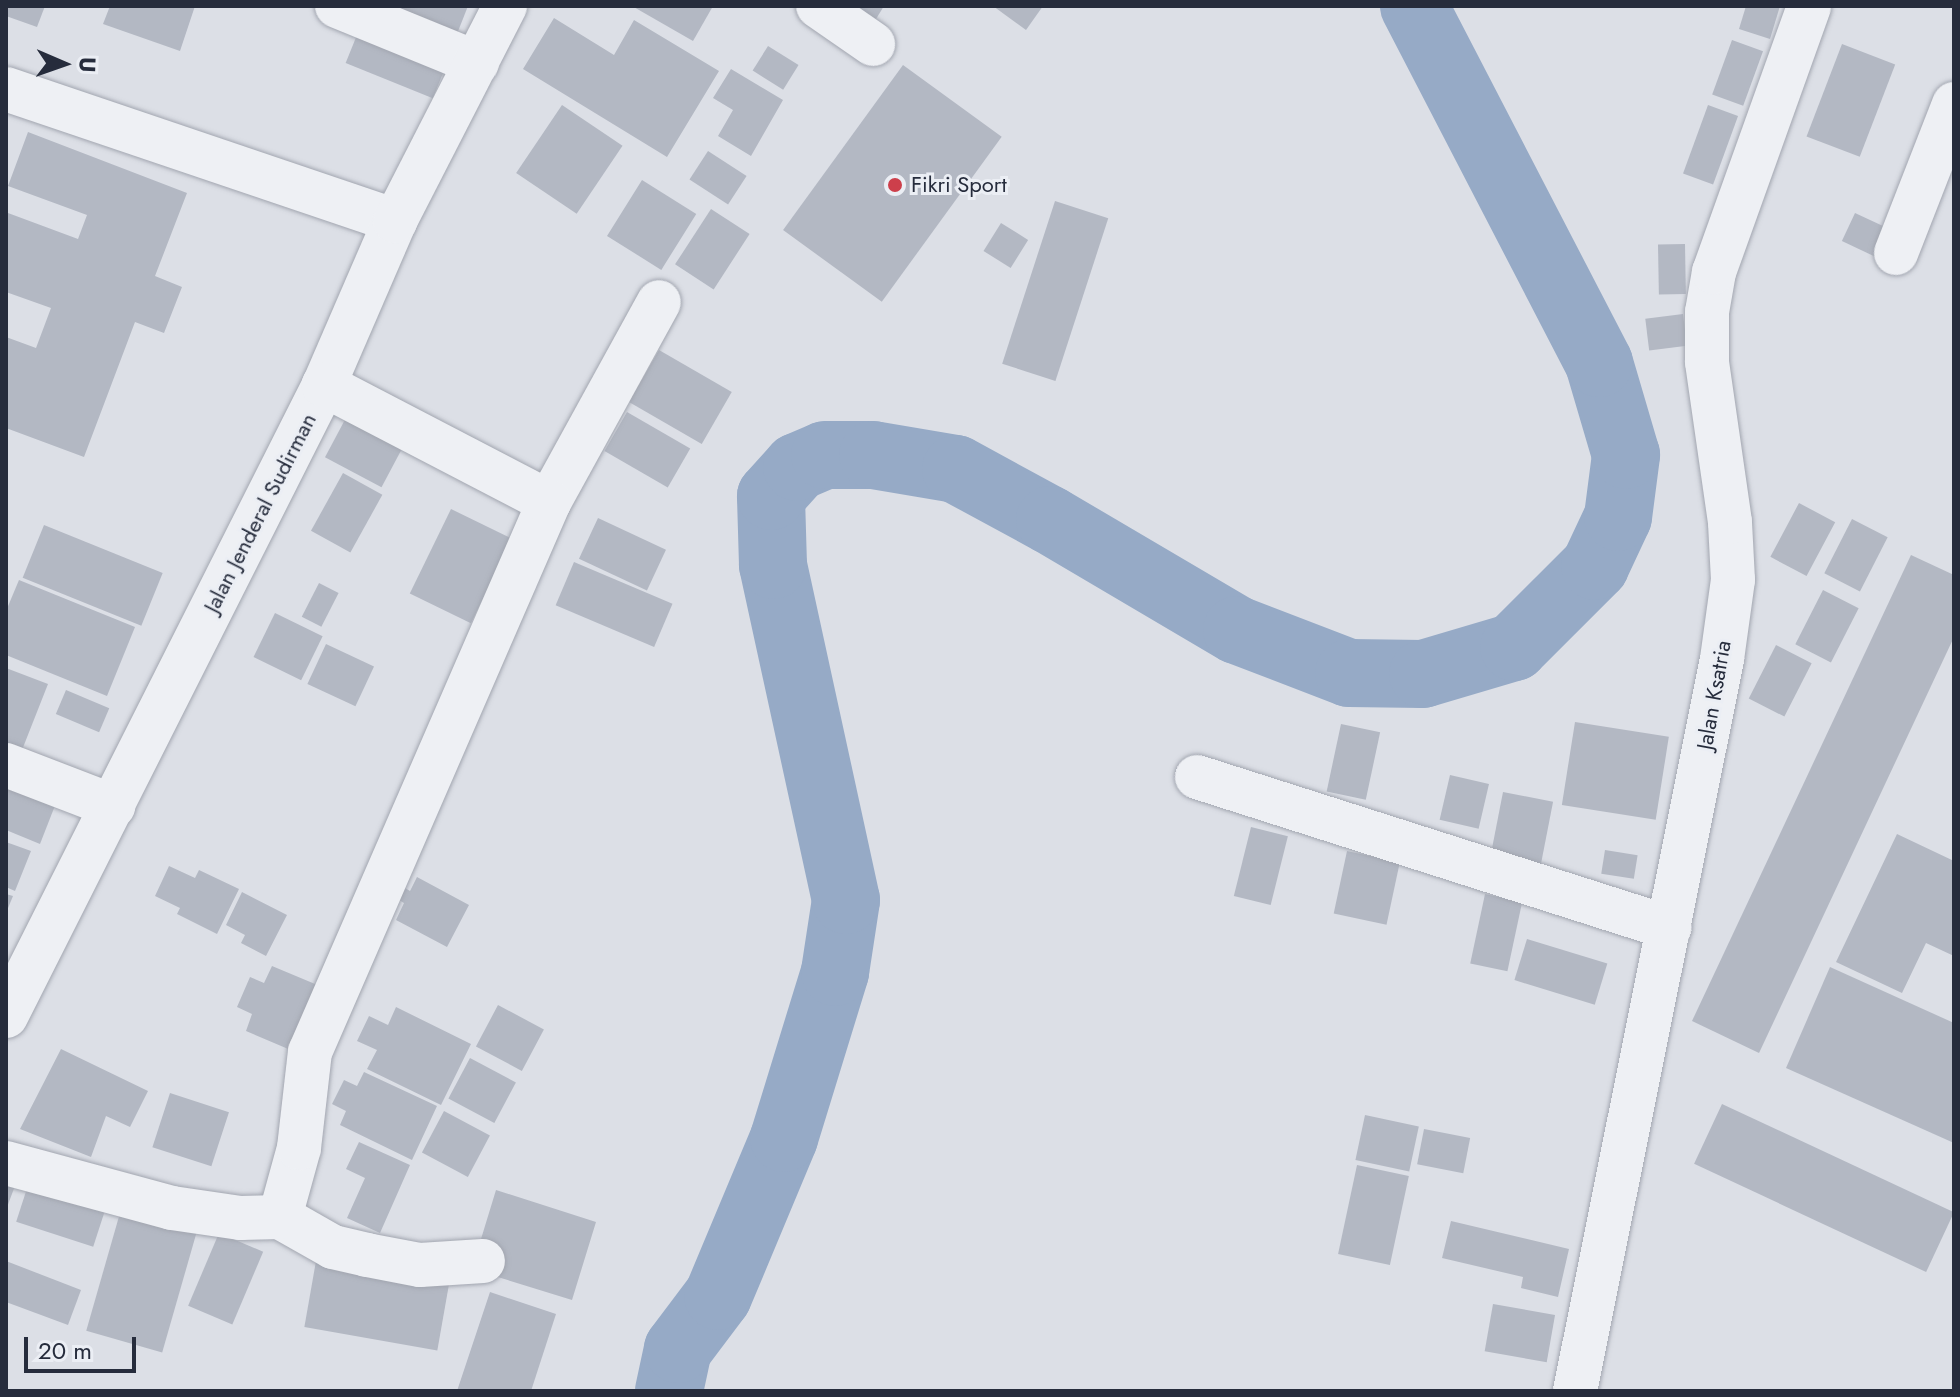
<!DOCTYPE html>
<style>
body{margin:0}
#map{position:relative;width:1960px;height:1397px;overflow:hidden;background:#dcdfe6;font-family:Jost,sans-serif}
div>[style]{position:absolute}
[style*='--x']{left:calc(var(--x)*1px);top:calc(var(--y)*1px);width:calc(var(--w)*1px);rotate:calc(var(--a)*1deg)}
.river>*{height:68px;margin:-34px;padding:0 34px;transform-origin:34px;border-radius:34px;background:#96aac6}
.building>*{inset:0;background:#b3b8c3;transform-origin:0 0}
.roads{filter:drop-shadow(0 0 2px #a2a6b0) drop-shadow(0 0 2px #a2a6b0)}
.minor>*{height:44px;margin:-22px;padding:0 22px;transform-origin:22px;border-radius:22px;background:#eef0f4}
.dots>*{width:22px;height:22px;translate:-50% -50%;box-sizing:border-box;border:4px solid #ebeef4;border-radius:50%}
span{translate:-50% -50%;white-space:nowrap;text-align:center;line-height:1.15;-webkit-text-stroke:6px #ebeef4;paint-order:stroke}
.poi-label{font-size:22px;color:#262c3c}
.left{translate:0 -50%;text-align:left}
.street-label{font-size:22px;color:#262c3c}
.frame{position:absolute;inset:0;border:8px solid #262c3c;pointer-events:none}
.north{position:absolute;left:24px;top:24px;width:80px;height:80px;-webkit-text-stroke:6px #ebeef4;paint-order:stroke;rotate:92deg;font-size:22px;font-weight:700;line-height:32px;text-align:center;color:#262c3c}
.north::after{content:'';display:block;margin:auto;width:28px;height:36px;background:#262c3c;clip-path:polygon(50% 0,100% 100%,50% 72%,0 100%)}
.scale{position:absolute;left:24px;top:1337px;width:112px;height:36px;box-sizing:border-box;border:4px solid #262c3c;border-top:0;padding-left:10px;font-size:24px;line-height:28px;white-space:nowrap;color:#262c3c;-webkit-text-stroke:6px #ebeef4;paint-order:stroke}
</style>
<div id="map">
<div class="river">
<i style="--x:669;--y:1391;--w:43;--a:-77.9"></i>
<i style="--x:678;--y:1349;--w:66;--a:-53"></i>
<i style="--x:718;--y:1296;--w:171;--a:-67.3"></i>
<i style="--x:784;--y:1138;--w:174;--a:-72.9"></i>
<i style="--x:835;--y:972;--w:73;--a:-81.3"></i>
<i style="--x:846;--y:900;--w:343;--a:-102.3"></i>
<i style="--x:773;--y:565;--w:69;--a:-91.7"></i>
<i style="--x:771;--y:496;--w:39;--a:-48"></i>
<i style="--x:797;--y:467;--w:30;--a:-23"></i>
<i style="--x:825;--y:455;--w:48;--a:0"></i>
<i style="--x:873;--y:455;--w:84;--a:9.6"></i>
<i style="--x:956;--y:469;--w:107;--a:28.5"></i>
<i style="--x:1050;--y:520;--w:217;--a:30.5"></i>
<i style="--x:1237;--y:630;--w:120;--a:21"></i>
<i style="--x:1349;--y:673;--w:74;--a:0.8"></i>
<i style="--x:1423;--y:674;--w:95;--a:-16.5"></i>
<i style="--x:1514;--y:647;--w:115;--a:-45"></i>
<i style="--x:1595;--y:566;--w:54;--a:-64.9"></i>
<i style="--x:1618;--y:517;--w:63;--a:-82.6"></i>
<i style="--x:1626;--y:455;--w:96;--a:-106.4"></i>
<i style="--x:1599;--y:363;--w:402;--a:-117.4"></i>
</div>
<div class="building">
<i style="clip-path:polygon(6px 6px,45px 6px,37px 27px,6px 16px)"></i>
<i style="clip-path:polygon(110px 6px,195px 6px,180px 51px,103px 24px)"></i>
<i style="clip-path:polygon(366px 6px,468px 6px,453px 44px)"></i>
<i style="clip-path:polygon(632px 6px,713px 6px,693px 41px)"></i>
<i style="clip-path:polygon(856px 6px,884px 6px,876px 19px)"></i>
<i style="clip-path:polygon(993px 6px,1043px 6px,1026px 30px)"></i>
<i style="clip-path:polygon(1746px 6px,1780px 6px,1770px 39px,1739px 29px)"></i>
<i style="clip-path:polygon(554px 18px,614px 55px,634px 20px,719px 71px,667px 157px,523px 69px)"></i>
<i style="left:361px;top:25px;width:94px;height:41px;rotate:22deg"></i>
<i style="left:1732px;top:40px;width:33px;height:58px;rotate:20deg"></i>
<i style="left:1842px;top:44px;width:57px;height:99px;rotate:21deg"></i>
<i style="left:768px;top:46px;width:36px;height:29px;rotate:32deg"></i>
<i style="left:903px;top:65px;width:122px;height:204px;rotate:36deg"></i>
<i style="clip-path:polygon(731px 69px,783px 100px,751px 156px,718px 136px,733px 110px,713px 98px)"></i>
<i style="left:562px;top:105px;width:73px;height:82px;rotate:34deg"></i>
<i style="left:1708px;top:105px;width:32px;height:73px;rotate:20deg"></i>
<i style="clip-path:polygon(28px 132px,187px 193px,155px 276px,182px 287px,164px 333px,135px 322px,84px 457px,6px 428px,6px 337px,36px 348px,51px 308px,6px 292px,8px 213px,78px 239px,87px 215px,8px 186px)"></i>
<i style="left:708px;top:151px;width:46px;height:34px;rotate:33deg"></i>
<i style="left:642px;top:180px;width:64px;height:66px;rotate:32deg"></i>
<i style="left:1055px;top:201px;width:56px;height:171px;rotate:18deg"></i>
<i style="left:711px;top:209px;width:46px;height:66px;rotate:33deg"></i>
<i style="left:1855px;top:213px;width:35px;height:31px;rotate:25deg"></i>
<i style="left:1001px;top:223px;width:32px;height:33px;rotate:32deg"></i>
<i style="left:1685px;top:244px;width:50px;height:27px;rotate:89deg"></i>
<i style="left:1683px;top:314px;width:32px;height:38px;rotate:83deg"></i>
<i style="left:659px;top:350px;width:84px;height:60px;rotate:30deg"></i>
<i style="left:627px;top:412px;width:73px;height:45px;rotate:30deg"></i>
<i style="left:348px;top:414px;width:64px;height:49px;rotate:28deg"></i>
<i style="left:343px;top:473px;width:45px;height:66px;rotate:29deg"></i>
<i style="left:1799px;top:503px;width:41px;height:61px;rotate:28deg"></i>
<i style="left:451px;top:509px;width:68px;height:94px;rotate:26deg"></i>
<i style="left:598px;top:518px;width:75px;height:45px;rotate:25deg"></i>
<i style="left:1852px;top:519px;width:40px;height:61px;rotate:27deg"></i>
<i style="left:44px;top:525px;width:128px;height:57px;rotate:22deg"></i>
<i style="clip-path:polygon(1911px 555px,1954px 575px,1954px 637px,1759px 1053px,1692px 1021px)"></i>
<i style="left:574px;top:562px;width:107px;height:47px;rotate:23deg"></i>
<i style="clip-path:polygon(19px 580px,135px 627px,107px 696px,6px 655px,6px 611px)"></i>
<i style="left:319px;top:583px;width:22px;height:38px;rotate:27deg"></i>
<i style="left:1823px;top:590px;width:40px;height:61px;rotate:27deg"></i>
<i style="left:275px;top:613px;width:53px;height:49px;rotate:26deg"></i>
<i style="left:326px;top:644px;width:53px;height:44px;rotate:25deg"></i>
<i style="left:1776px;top:645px;width:40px;height:60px;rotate:27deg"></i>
<i style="clip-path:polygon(6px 668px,48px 684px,22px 750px,6px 743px)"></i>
<i style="left:66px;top:690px;width:47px;height:26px;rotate:23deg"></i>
<i style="left:1575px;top:722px;width:95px;height:84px;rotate:9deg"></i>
<i style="left:1341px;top:724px;width:40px;height:69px;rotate:12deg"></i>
<i style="left:1450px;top:775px;width:40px;height:46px;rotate:13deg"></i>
<i style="clip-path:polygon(6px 783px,56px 803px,40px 844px,6px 830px)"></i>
<i style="left:1503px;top:792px;width:51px;height:64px;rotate:11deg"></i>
<i style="left:1251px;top:827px;width:38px;height:71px;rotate:14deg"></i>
<i style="clip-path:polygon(1897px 834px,1954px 861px,1954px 956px,1926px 943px,1902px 993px,1836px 962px)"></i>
<i style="clip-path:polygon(6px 842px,31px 851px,15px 891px,6px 887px)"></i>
<i style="left:1605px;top:850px;width:33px;height:24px;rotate:9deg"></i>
<i style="left:1347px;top:851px;width:54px;height:64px;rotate:12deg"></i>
<i style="clip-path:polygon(169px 866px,195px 878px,199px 870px,239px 889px,217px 934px,177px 914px,180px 908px,155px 896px)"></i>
<i style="clip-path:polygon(417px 877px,469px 905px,447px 947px,396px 920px,404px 903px,399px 900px,405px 888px,410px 891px)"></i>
<i style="clip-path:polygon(242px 892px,287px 915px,266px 956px,241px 943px,245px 935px,226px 925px)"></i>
<i style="clip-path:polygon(6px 894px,13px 896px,6px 913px)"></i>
<i style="left:1485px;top:894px;width:38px;height:71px;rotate:12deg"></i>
<i style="left:1527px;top:939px;width:84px;height:43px;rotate:17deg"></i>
<i style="clip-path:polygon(272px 966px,327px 989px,300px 1054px,246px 1031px,252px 1014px,237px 1007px,250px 977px,264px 983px)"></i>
<i style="clip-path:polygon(1830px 967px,1954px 1023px,1954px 1143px,1786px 1068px)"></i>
<i style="left:498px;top:1005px;width:52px;height:47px;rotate:28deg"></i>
<i style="clip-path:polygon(396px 1007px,471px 1044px,441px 1105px,367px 1069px,377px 1050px,357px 1041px,369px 1016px,388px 1025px)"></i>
<i style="clip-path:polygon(61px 1049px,148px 1091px,130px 1127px,106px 1116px,91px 1157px,20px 1129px)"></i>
<i style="left:470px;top:1058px;width:52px;height:46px;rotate:28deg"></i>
<i style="clip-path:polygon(364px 1072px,437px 1106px,412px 1160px,340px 1125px,346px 1111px,332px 1104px,344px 1080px,357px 1086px)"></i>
<i style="left:170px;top:1093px;width:62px;height:57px;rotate:18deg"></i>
<i style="left:1722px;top:1104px;width:256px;height:66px;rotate:25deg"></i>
<i style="left:444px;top:1111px;width:52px;height:47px;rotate:28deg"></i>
<i style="left:1365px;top:1115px;width:55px;height:46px;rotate:12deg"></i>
<i style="left:1424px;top:1129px;width:47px;height:36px;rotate:11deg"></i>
<i style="clip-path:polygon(359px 1142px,410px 1165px,380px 1233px,347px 1218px,365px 1178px,346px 1169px)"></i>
<i style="left:1357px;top:1165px;width:53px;height:91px;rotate:12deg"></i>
<i style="left:31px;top:1176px;width:81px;height:48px;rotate:18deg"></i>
<i style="clip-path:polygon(6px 1180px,16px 1183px,6px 1210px)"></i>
<i style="clip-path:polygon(496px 1190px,596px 1222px,572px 1300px,488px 1274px,498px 1244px,481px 1239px)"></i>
<i style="left:124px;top:1199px;width:79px;height:137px;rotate:16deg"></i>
<i style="clip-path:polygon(1451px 1221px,1569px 1249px,1558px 1297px,1521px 1288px,1523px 1277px,1442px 1258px)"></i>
<i style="left:219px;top:1233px;width:48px;height:79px;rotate:23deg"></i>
<i style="clip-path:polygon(6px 1261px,81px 1290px,68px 1325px,6px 1302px)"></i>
<i style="left:316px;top:1261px;width:135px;height:67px;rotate:10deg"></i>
<i style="clip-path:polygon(490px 1292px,556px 1314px,531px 1391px,457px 1391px)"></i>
<i style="left:1493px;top:1304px;width:63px;height:48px;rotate:10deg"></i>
</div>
<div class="roads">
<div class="minor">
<i style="--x:337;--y:6;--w:151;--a:22.2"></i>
<i style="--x:818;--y:6;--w:67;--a:34.6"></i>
<i style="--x:6;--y:89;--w:411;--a:18.7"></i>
<i style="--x:1896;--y:253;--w:160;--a:-68.7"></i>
<i style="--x:549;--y:502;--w:228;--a:-61.2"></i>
<i style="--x:6;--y:765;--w:115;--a:21"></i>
<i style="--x:1197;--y:777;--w:496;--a:17.7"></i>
<i style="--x:6;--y:1016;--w:707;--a:-63.25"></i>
<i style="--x:324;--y:385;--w:179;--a:-66.6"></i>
<i style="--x:395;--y:221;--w:242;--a:-62.9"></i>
<i style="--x:6;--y:1163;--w:172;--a:15.2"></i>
<i style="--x:172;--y:1208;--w:69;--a:8.4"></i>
<i style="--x:240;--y:1218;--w:40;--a:-1.4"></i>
<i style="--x:280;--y:1217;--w:61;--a:29.5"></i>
<i style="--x:333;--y:1247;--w:35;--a:13"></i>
<i style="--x:367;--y:1255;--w:54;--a:10.7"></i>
<i style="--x:420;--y:1265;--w:63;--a:-3.6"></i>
<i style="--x:280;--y:1217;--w:72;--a:-74.6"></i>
<i style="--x:299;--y:1148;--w:97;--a:-83.5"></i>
<i style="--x:310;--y:1052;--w:600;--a:-66.51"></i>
<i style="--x:549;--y:502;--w:254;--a:-152.5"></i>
<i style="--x:1575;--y:1391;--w:747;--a:-78.64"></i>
<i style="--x:1722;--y:659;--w:80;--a:-82.1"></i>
<i style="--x:1733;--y:580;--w:58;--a:-93"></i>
<i style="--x:1730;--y:522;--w:162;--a:-98.2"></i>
<i style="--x:1707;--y:362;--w:50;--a:-90"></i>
<i style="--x:1707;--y:312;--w:41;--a:-80.1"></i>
<i style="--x:1714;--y:272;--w:282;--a:-70.3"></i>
</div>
</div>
<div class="dots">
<i style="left:895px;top:185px;background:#cd3f4b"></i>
</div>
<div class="poi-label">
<span class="left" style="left:911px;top:185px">Fikri Sport</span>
</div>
<div class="street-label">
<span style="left:260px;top:513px;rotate:-63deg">Jalan Jenderal Sudirman</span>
<span style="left:1714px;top:695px;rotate:-80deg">Jalan Ksatria</span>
</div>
<div class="frame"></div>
<div class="north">U</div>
<div class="scale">20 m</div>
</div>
